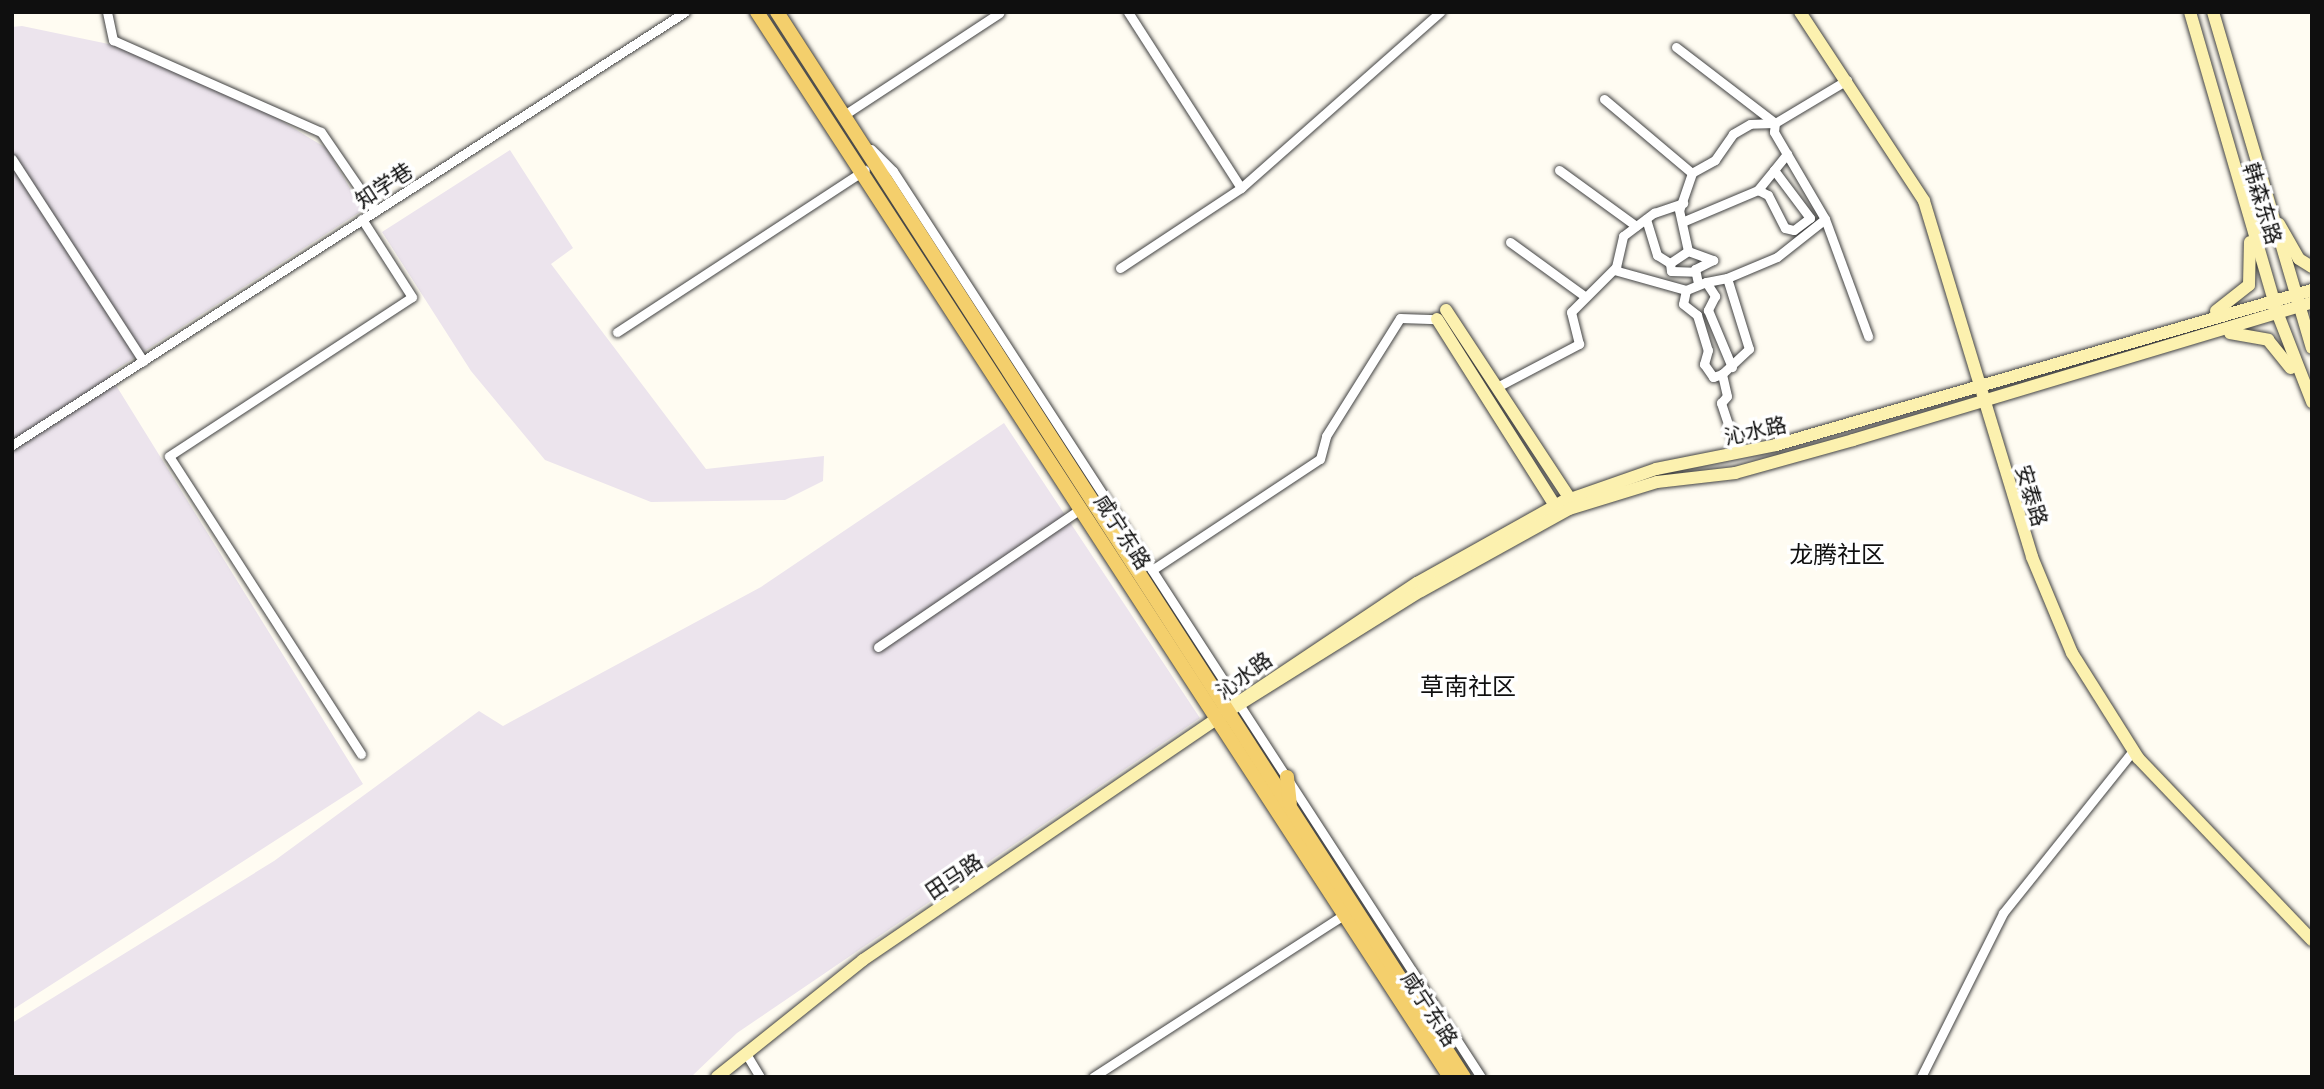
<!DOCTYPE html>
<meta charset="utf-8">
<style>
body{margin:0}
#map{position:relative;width:2324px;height:1089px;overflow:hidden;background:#fffcf2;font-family:Literata,"Noto Sans SC",serif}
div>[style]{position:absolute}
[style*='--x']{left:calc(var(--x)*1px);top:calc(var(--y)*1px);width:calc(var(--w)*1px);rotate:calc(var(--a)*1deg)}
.industrial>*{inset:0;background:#ece4ed}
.roads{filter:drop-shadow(0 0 2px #424242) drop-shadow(0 0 2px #424242)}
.street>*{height:9px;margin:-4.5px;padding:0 4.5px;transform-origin:4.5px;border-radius:4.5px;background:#fff}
.secondary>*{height:12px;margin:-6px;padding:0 6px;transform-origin:6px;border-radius:6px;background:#fcf1af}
.primary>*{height:14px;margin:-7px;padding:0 7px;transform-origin:7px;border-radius:7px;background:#f4cf6c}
span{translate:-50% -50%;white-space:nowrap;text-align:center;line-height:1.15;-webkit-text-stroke:7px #fff;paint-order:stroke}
.street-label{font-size:21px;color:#0f0f0f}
.quarter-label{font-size:24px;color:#0f0f0f}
.frame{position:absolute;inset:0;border:14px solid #0f0f0f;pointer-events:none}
</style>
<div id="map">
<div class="industrial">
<i style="clip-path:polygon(22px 26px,123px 47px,254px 104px,326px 148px,363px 210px,109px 374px,363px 784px,12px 1010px,12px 27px)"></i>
<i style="clip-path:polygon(510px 150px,573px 248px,551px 264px,706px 469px,824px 456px,823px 481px,785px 500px,651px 502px,545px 460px,471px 371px,382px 232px)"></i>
<i style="clip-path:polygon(1004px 423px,1200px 718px,737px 1033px,691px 1077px,12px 1077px,12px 1023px,274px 861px,479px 711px,503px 726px,761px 587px)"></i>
</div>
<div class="roads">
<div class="street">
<i style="--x:107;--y:12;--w:29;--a:78"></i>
<i style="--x:113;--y:40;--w:227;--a:23.9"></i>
<i style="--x:321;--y:132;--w:96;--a:55.6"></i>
<i style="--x:1128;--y:12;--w:209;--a:57.3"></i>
<i style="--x:1676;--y:47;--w:125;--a:37.5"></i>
<i style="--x:1775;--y:123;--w:25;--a:178"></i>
<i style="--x:1750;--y:124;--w:20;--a:150"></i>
<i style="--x:1733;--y:134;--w:32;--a:125"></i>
<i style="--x:1715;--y:160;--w:26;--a:151"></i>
<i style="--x:1692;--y:173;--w:39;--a:109"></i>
<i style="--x:1679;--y:210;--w:42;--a:77.6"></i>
<i style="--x:1688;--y:251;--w:27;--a:20"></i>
<i style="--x:1713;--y:260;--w:20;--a:153"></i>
<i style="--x:1695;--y:269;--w:14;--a:78"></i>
<i style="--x:1604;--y:99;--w:115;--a:40.1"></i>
<i style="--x:844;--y:115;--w:186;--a:-33.3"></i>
<i style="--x:871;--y:149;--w:31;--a:45"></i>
<i style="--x:893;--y:171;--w:1080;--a:57.02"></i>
<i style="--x:12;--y:159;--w:241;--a:57"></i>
<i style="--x:1559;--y:170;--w:95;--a:36"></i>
<i style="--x:1774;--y:170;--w:26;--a:129"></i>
<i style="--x:1758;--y:190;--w:11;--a:27"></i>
<i style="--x:1768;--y:195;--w:37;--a:63"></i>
<i style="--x:1785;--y:228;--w:9;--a:13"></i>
<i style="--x:1794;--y:230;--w:20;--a:-37"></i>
<i style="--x:1810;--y:218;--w:60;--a:-126.9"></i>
<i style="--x:1774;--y:170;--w:21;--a:-51"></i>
<i style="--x:1646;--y:219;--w:38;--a:73"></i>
<i style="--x:1657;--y:255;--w:15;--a:32"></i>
<i style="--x:1825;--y:219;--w:125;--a:69.8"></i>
<i style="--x:1682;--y:222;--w:82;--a:-22.8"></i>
<i style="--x:1510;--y:242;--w:90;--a:36"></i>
<i style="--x:1688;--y:251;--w:22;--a:146"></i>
<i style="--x:1670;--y:263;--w:8;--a:83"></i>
<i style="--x:1671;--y:271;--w:24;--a:2"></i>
<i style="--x:1120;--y:268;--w:145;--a:-33.5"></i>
<i style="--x:1241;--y:188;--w:266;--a:-41.5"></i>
<i style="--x:1614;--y:270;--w:75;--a:15.5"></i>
<i style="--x:1727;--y:278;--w:21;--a:169"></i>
<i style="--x:1706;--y:282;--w:17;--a:57"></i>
<i style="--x:1715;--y:296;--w:16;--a:117"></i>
<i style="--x:1708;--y:310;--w:62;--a:67.2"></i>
<i style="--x:1706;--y:282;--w:22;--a:158"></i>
<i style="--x:1686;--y:290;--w:14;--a:102"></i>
<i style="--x:1683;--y:304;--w:18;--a:38"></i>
<i style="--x:1697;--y:315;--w:37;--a:73"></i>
<i style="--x:1708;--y:350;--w:15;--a:106"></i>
<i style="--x:1704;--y:364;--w:16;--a:55"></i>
<i style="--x:1713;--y:377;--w:9;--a:-18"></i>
<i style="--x:617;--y:332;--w:296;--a:-33.2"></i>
<i style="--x:1497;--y:387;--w:93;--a:-27.7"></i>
<i style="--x:1579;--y:344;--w:33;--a:-104"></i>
<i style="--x:1571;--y:312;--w:64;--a:-45"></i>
<i style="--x:1616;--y:267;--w:32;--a:-77"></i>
<i style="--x:1623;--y:236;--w:39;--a:-37"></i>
<i style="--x:1654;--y:213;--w:31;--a:-19"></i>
<i style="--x:12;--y:445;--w:800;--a:-32.76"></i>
<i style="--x:1737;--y:451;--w:51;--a:-108.4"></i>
<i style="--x:1721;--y:403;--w:9;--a:-49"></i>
<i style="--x:1727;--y:396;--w:23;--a:-103"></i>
<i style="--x:1722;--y:374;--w:37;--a:-43"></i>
<i style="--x:1749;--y:349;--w:74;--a:-107.2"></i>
<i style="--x:1727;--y:278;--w:54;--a:-22.8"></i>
<i style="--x:1777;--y:257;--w:61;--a:-38.4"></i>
<i style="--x:1825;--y:219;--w:101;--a:-120.4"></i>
<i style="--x:1774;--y:132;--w:9;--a:-84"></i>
<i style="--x:1775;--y:123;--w:84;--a:-30.8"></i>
<i style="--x:1152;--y:570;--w:201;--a:-33.5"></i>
<i style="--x:1320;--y:459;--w:24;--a:-75"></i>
<i style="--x:1326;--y:436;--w:139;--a:-57.9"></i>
<i style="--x:1400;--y:318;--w:37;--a:2"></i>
<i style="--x:878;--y:647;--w:240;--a:-34.3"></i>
<i style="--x:361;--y:754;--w:354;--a:-122.8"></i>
<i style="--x:169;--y:456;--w:290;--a:-33.2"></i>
<i style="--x:412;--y:297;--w:93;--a:-122.7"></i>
<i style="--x:745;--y:1052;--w:29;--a:59"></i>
<i style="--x:1093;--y:1077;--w:293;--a:-32.9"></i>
<i style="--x:1921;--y:1077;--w:183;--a:-63.4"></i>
<i style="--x:2003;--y:913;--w:208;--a:-51.3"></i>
</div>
<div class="secondary">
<i style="--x:1800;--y:12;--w:226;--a:56.7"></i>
<i style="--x:1924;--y:201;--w:372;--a:73.1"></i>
<i style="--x:2032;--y:557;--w:104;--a:67.4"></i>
<i style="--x:2072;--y:653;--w:124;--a:57.8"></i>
<i style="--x:2138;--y:758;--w:252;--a:46.3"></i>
<i style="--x:2190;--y:12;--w:312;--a:73.8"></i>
<i style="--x:2277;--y:312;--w:97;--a:68.7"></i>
<i style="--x:2213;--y:12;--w:350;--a:73.6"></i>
<i style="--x:2279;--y:224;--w:40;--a:60.3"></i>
<i style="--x:2299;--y:259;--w:15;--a:32"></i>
<i style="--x:1446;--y:310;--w:226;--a:56.7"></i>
<i style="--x:2216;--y:311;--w:42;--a:-38.2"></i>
<i style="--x:2249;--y:285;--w:43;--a:-88.7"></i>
<i style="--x:1437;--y:319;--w:221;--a:57.7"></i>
<i style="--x:2230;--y:333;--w:39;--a:10"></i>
<i style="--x:2268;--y:340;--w:36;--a:51"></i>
<i style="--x:1221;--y:714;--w:236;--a:-33.8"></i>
<i style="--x:1417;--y:583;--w:166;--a:-29.2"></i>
<i style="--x:1562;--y:502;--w:100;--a:-19.3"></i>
<i style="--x:1656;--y:469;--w:122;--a:-11.3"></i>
<i style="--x:1776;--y:445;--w:558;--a:-16.13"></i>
<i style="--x:717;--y:1077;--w:187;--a:-38.7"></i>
<i style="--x:863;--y:960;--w:431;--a:-34.3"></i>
<i style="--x:1219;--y:717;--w:238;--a:-32"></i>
<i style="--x:1421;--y:591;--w:169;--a:-29"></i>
<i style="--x:1569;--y:509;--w:92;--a:-17.1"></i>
<i style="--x:1657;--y:482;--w:79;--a:-6.6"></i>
<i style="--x:1735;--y:473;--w:123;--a:-15.6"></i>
<i style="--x:1853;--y:440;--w:479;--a:-16.7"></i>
</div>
<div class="primary">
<i style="--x:757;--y:12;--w:1271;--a:56.95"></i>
<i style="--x:777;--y:12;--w:1267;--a:57.18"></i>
<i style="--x:1287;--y:777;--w:27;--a:84"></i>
</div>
</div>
<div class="street-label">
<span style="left:383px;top:184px;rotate:-33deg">知学巷</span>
<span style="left:2264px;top:203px;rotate:73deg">韩森东路</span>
<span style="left:1755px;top:429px;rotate:-12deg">沁水路</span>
<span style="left:2033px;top:495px;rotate:73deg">安泰路</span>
<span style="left:1124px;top:531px;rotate:57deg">咸宁东路</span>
<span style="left:1243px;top:674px;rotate:-36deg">沁水路</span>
<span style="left:953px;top:875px;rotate:-34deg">田马路</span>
<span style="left:1431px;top:1008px;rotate:57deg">咸宁东路</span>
</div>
<div class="quarter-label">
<span style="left:1837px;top:553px">龙腾社区</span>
<span style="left:1468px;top:685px">草南社区</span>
</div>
<div class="frame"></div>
</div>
